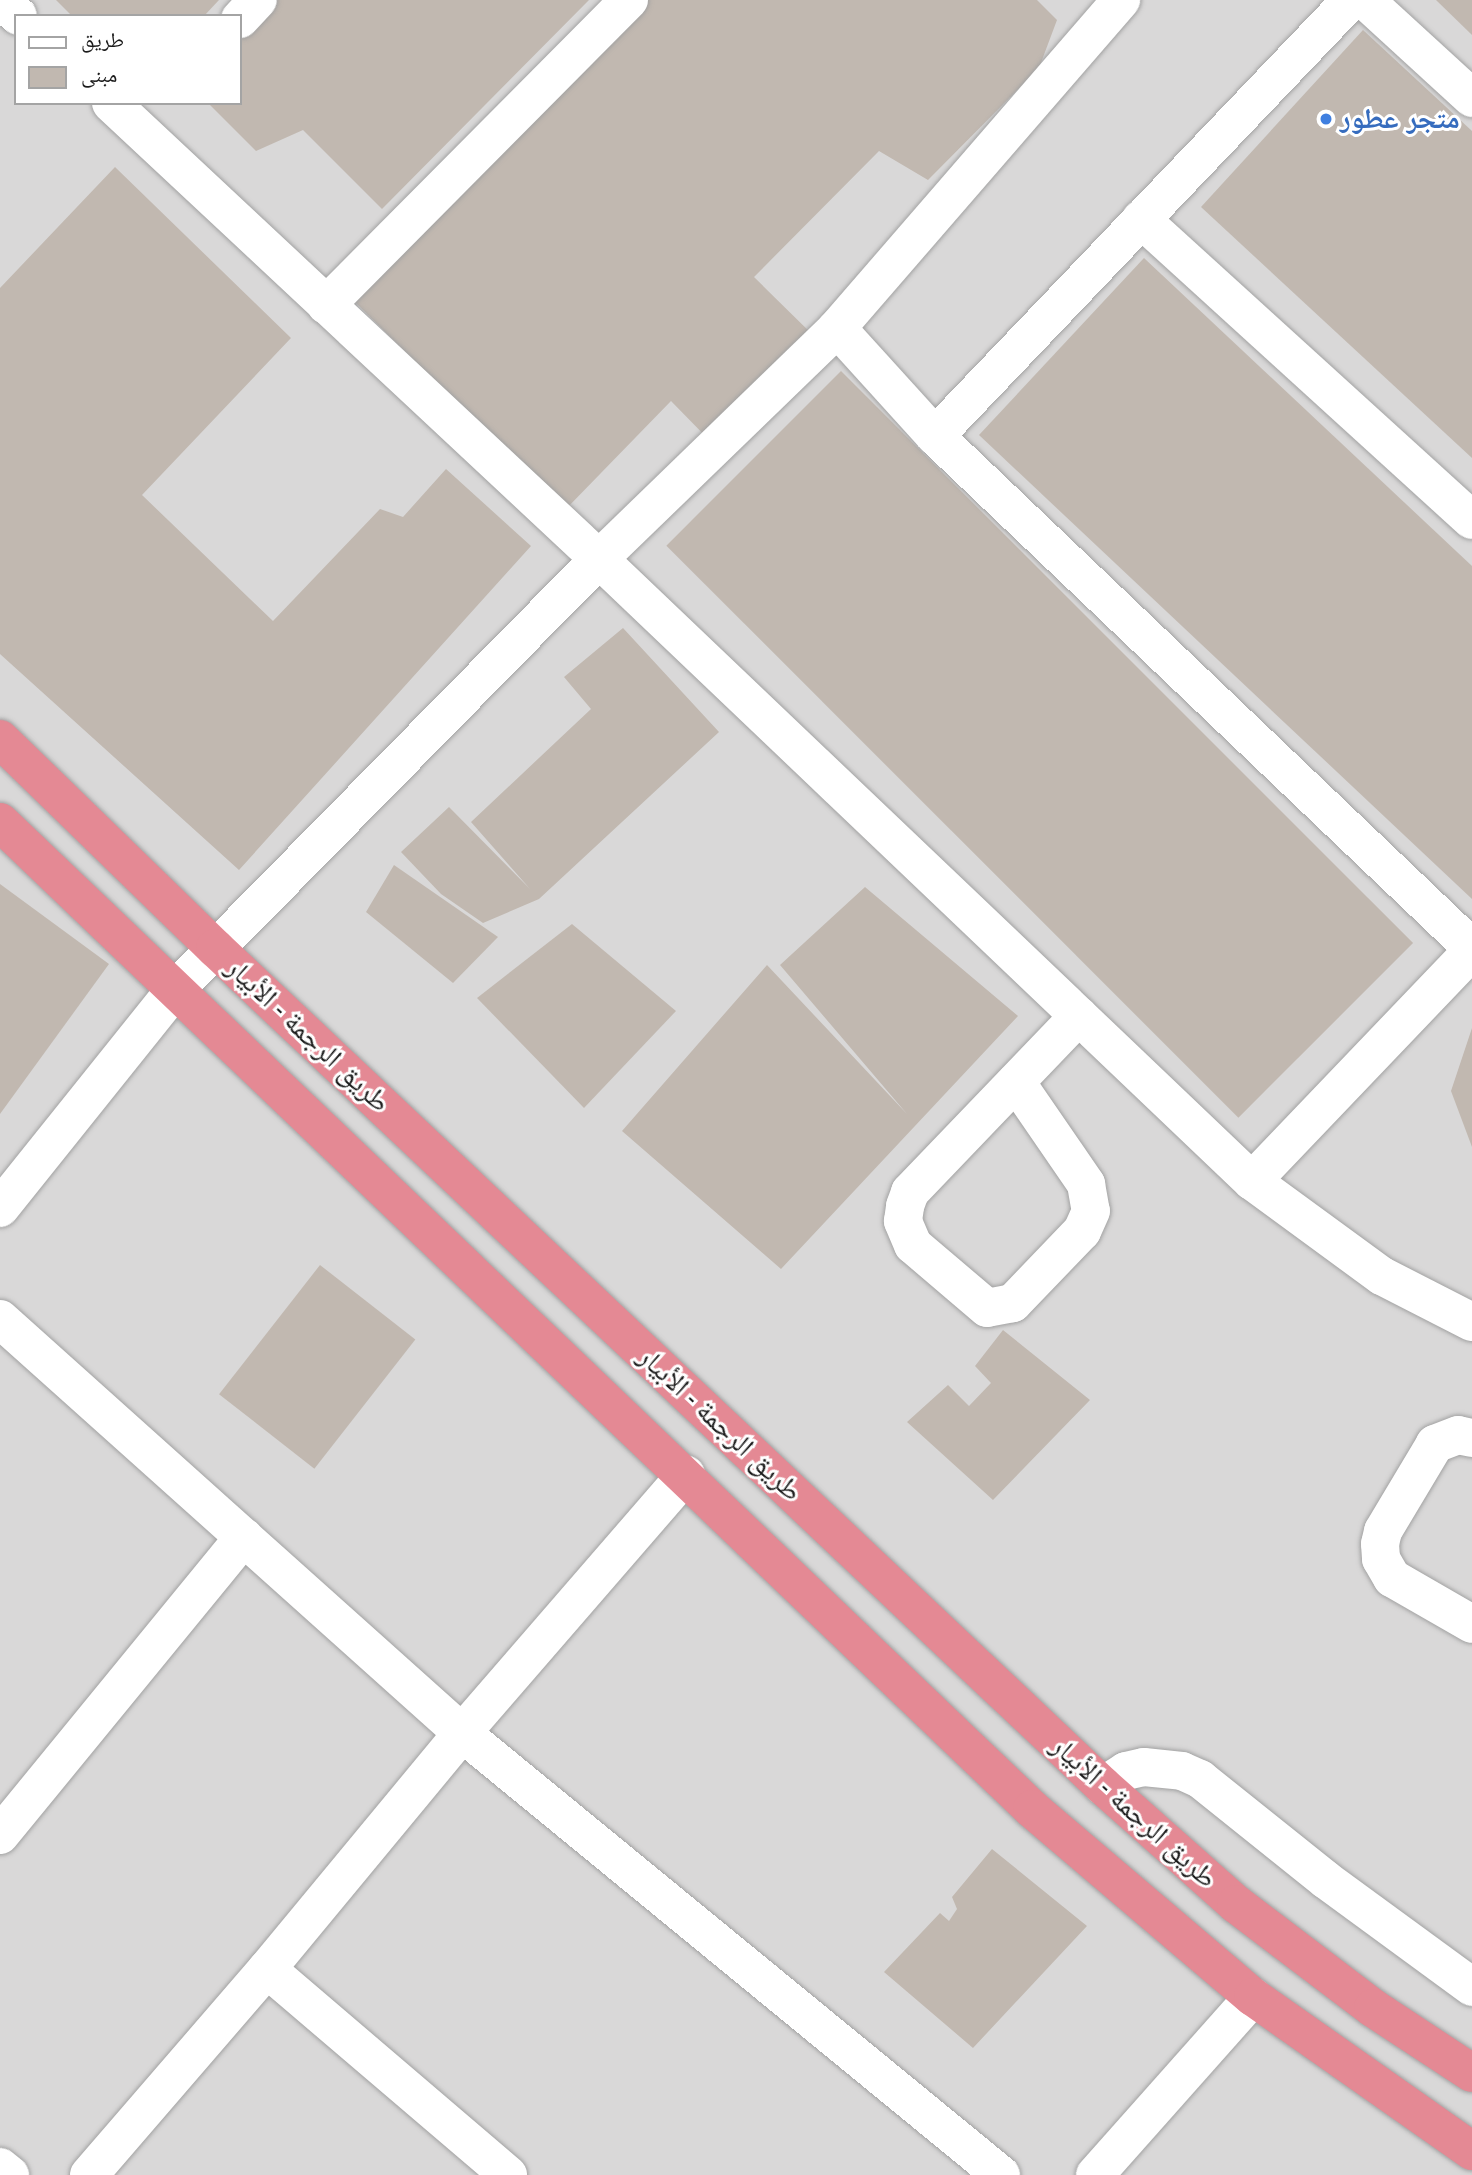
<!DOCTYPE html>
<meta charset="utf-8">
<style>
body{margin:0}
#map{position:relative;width:1472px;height:2175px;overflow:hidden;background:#ede9e1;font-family:Jost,"Noto Naskh Arabic",sans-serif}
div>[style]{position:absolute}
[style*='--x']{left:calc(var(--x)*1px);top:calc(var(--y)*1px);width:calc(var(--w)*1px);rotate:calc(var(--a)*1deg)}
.residential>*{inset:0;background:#d9d8d8}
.building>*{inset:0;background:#c1b8b0;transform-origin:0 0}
.roads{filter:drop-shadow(0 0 2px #a2a2a2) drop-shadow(0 0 2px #a2a2a2)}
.minor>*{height:38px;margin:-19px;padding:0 19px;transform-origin:19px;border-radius:19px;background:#fff}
.highway>*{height:38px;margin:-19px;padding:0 19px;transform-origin:19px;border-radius:19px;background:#e48994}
.dots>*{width:19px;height:19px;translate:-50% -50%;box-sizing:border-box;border:4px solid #fff;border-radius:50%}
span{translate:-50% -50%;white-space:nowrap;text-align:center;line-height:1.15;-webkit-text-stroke:6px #fff;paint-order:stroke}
.shop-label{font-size:28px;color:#366cbe;font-weight:700}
.left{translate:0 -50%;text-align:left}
.street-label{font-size:28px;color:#1b1b1b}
.legend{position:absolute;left:14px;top:14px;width:228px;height:91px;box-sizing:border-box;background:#fff;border:2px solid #a4a4a4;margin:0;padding:9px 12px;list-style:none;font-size:21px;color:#1b1b1b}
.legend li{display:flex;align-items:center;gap:14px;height:35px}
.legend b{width:35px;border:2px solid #a4a4a4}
</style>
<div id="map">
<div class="residential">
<i style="clip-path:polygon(evenodd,0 0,1472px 0,1472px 2175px,0 2175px,0 0,16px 16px,240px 16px,240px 103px,16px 103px,16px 16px)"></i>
</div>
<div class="building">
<i style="clip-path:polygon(56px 0,219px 0,204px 16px,72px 16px)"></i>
<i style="clip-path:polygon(274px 0,589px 0,382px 209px,303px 130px,256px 151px,208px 103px,240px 103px,240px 35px)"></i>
<i style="clip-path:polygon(643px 0,1037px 0,1057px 20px,1039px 68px,928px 180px,879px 151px,754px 277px,818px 340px,715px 446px,671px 401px,565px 510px,351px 298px)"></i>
<i style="clip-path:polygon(1436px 0,1472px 0,1472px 35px)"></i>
<i style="clip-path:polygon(1363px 30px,1472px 131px,1472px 458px,1201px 207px)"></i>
<i style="clip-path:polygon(115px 167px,291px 338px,142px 495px,273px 621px,380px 509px,403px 517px,446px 469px,531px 546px,239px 870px,0 654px,0 288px)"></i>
<i style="clip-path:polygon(1144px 258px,1472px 566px,1472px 899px,979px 435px)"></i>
<i style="left:841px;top:371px;width:809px;height:247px;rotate:45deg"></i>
<i style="clip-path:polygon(623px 628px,719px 732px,539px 899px,483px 923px,441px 894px,401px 852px,449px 807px,530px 889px,471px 822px,591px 709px,564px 677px)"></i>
<i style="clip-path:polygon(394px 865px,498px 937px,453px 983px,366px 912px)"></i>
<i style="clip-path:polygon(0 884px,109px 964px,0 1114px)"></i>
<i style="clip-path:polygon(865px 887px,1018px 1016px,781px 1269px,622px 1131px,767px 965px,907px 1114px,780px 965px)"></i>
<i style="clip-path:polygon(572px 924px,676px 1011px,584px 1108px,477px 998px)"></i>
<i style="clip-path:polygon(1472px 1028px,1472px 1147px,1451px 1091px)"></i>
<i style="left:320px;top:1265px;width:121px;height:164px;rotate:38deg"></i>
<i style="clip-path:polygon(1003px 1330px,1090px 1400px,993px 1500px,907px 1422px,948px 1385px,969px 1406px,991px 1383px,975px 1366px)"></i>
<i style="clip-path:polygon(992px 1849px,1087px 1926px,973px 2048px,884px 1972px,940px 1913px,949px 1921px,957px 1909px,952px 1897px)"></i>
</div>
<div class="roads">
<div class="minor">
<i style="--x:1;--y:0;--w:23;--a:43"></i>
<i style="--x:1365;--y:0;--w:145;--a:42.5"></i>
<i style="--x:240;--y:19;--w:26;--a:-47"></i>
<i style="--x:111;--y:103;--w:668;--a:43.06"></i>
<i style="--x:599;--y:559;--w:902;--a:43.61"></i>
<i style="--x:1252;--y:1181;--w:318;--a:-46.3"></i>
<i style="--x:1141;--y:219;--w:447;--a:42.3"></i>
<i style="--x:326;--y:305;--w:430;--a:-45.2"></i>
<i style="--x:837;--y:328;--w:146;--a:47.8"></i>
<i style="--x:935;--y:436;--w:742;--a:43.63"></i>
<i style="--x:935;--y:436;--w:603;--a:-46.34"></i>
<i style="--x:1016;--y:1082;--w:124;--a:55.5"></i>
<i style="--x:1086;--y:1184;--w:27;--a:80"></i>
<i style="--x:1091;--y:1211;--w:22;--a:114"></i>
<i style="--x:1082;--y:1231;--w:100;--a:133.8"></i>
<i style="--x:1013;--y:1303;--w:26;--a:169"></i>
<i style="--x:987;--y:1308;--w:97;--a:-139.6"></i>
<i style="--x:913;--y:1245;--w:26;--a:-113"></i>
<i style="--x:903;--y:1221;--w:15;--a:-82"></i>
<i style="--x:905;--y:1206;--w:15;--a:-70"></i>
<i style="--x:910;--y:1192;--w:244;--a:-46.2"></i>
<i style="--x:1252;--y:1181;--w:161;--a:36.2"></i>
<i style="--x:1382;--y:1276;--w:101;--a:27.1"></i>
<i style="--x:0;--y:1208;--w:278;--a:-51.3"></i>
<i style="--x:174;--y:991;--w:606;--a:-45.47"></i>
<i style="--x:599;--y:559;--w:332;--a:-44.1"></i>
<i style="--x:837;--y:328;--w:434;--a:-49.1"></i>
<i style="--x:0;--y:1319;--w:620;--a:41.86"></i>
<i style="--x:462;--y:1733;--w:697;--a:39.35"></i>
<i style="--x:1472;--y:1438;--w:14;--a:-168"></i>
<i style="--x:1458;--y:1435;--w:25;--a:159"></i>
<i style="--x:1435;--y:1444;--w:101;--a:120.9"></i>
<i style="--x:1383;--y:1531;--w:13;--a:103"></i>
<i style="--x:1380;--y:1544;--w:15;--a:86"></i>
<i style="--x:1381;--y:1559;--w:22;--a:60"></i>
<i style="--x:1392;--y:1578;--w:92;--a:29.9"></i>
<i style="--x:1103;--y:1786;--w:27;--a:-33"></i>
<i style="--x:1126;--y:1771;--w:18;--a:-13"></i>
<i style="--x:1144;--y:1767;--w:38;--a:6"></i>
<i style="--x:1182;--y:1771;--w:20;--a:24"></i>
<i style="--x:1200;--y:1779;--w:161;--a:38.7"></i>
<i style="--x:1326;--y:1880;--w:181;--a:36.2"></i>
<i style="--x:0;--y:1835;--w:385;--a:-50.7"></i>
<i style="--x:267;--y:1969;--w:306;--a:-50.4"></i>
<i style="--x:462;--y:1733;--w:342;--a:-49.1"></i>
<i style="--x:0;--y:2167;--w:13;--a:39"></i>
<i style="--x:89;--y:2175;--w:272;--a:-49.2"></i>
<i style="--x:267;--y:1969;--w:317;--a:40.5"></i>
<i style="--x:1095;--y:2175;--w:238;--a:-48.4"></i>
</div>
<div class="highway">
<i style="--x:0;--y:739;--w:300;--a:44.2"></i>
<i style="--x:215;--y:948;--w:1221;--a:43.34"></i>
<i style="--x:1103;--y:1786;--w:178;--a:41.6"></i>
<i style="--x:1236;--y:1904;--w:172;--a:37.2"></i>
<i style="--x:1373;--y:2008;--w:118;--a:33.3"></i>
<i style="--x:0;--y:822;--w:1428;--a:43.72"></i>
<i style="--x:1032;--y:1809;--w:290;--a:40.4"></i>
<i style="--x:1253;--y:1997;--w:268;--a:35.1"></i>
</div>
</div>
<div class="dots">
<i style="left:1326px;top:119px;background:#3f7fe0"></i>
</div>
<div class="shop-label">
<span class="left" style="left:1340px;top:119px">متجر عطور</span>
</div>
<div class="street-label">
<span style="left:308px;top:1035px;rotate:43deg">طريق الرجمة - الأبيار</span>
<span style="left:720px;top:1424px;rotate:43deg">طريق الرجمة - الأبيار</span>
<span style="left:1134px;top:1812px;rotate:42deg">طريق الرجمة - الأبيار</span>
</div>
<ul class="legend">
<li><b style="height:9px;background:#fff"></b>طريق</li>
<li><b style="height:19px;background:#c1b8b0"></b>مبنى</li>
</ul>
</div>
